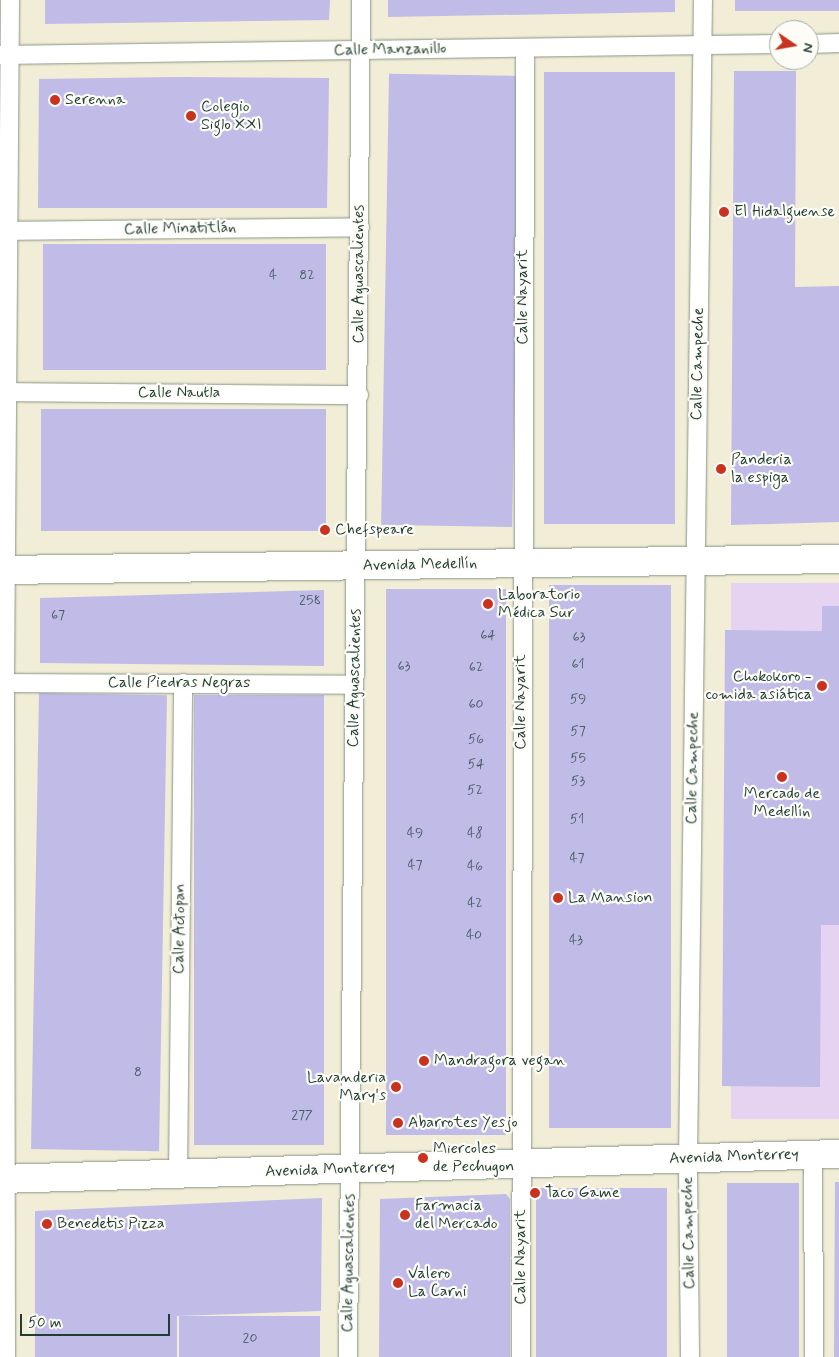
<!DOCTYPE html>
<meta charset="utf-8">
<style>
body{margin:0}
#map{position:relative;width:839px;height:1357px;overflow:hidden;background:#f1edd7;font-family:Mynerve,sans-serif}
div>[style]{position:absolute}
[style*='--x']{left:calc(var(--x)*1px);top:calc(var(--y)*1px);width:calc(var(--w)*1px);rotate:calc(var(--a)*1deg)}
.built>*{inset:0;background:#e5d3f1;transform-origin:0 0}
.building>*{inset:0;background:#c0bbe7;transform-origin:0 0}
.roads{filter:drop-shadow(0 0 1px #889586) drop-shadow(0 0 1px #889586)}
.street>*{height:18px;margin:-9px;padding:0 9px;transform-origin:9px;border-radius:9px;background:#fff}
.primary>*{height:28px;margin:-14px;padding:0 14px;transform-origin:14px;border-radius:14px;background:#fff}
.dots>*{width:14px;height:14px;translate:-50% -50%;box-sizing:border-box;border:2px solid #fdfcf7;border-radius:50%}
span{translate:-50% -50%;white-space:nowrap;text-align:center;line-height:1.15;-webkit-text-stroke:4.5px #fdfcf7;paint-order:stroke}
.number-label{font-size:14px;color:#475c61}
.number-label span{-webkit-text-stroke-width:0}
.street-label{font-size:16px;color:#1f3d34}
.poi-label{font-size:16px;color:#1f3d34}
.left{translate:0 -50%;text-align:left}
.right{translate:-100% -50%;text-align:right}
.north{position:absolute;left:769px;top:20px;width:50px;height:50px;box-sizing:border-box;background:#fdfcf7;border:1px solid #a4b0a9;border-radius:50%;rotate:102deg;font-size:14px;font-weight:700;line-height:20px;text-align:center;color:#1f3d34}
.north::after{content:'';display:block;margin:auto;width:18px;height:22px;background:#c8321e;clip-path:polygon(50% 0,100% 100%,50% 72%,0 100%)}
.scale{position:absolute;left:20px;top:1314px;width:150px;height:22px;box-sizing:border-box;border:2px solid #1f3d34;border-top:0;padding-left:6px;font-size:15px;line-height:18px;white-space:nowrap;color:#1f3d34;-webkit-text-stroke:4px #fdfcf7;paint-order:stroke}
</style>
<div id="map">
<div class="built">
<i style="left:839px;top:583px;width:536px;height:108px;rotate:90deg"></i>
</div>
<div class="building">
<i style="clip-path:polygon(45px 0,330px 0,329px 20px,45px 24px)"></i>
<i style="clip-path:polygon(388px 0,675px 0,675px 12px,388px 17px)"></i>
<i style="left:735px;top:0;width:104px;height:11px"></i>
<i style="clip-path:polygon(734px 71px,796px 71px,795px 287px,839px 286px,839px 522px,731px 525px)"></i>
<i style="left:675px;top:72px;width:452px;height:131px;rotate:90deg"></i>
<i style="left:520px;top:76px;width:451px;height:131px;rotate:91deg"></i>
<i style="clip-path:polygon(174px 77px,329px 78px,327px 208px,38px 208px,39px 79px)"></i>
<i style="left:326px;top:244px;width:126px;height:283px;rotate:90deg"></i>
<i style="left:326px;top:409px;width:122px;height:285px;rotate:90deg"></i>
<i style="left:671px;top:585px;width:543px;height:122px;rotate:90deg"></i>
<i style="left:506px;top:589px;width:546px;height:120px;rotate:90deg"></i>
<i style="clip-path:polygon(324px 590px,324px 666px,40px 663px,40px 598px)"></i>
<i style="clip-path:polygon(822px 606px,839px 606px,839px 925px,821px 925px,820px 1087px,722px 1086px,725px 630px,822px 631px)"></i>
<i style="left:39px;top:693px;width:128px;height:456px;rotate:1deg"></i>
<i style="left:194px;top:695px;width:130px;height:450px"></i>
<i style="clip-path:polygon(835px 1182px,839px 1182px,839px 1357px,834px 1357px)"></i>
<i style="left:799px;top:1183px;width:174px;height:72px;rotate:90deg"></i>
<i style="left:667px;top:1188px;width:169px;height:131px;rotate:90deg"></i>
<i style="clip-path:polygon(506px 1194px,510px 1199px,510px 1357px,379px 1357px,380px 1199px)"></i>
<i style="clip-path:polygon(322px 1198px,321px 1311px,177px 1316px,177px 1357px,35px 1357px,35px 1211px)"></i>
<i style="left:320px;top:1316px;width:41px;height:141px;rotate:90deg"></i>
</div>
<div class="roads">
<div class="street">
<i style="--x:809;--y:44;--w:30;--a:-2"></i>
<i style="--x:0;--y:55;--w:779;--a:-0.81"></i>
<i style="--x:0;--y:231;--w:360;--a:-0.6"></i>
<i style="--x:0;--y:392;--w:359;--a:0.5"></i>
<i style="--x:5;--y:683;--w:349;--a:0.3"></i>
<i style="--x:813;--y:1154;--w:203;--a:89.7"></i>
<i style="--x:178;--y:1175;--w:492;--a:-89.4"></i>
<i style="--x:6;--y:1357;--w:674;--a:-90.09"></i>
<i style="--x:5;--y:683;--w:683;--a:-89.58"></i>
<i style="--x:348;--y:1357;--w:1357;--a:-89.45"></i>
<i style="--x:521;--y:1357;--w:1309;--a:-89.82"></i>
<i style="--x:690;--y:1357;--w:198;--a:-90.6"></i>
<i style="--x:688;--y:1159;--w:1159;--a:-89.26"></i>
</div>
<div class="primary">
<i style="--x:0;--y:570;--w:839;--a:-0.75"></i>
<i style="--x:0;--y:1179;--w:839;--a:-1.71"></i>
</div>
</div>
<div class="dots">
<i style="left:55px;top:100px;background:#c8321e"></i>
<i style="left:191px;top:116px;background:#c8321e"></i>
<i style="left:724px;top:212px;background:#c8321e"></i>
<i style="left:721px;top:469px;background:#c8321e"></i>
<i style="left:325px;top:530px;background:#c8321e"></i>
<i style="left:488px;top:604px;background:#c8321e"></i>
<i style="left:822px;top:686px;background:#c8321e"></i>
<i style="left:782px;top:777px;background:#c8321e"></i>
<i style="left:558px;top:898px;background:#c8321e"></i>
<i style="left:424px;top:1061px;background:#c8321e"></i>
<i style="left:396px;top:1087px;background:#c8321e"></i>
<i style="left:398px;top:1123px;background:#c8321e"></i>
<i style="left:423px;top:1158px;background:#c8321e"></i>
<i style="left:535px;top:1193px;background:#c8321e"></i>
<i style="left:405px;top:1215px;background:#c8321e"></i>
<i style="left:47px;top:1224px;background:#c8321e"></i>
<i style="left:398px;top:1283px;background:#c8321e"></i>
</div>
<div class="number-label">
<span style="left:273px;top:275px">4</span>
<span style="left:307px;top:275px">82</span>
<span style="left:310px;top:600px">258</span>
<span style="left:58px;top:615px">67</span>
<span style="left:488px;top:635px">64</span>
<span style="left:579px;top:637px">63</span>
<span style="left:578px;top:664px">61</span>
<span style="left:404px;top:666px">63</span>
<span style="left:476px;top:667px">62</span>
<span style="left:578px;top:699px">59</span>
<span style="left:476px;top:704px">60</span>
<span style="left:578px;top:731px">57</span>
<span style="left:476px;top:739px">56</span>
<span style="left:578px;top:758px">55</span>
<span style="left:476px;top:764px">54</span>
<span style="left:578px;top:781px">53</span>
<span style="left:475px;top:790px">52</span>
<span style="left:577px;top:819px">51</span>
<span style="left:415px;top:833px">49</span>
<span style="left:475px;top:833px">48</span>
<span style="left:577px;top:858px">47</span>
<span style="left:415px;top:865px">47</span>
<span style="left:475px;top:866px">46</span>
<span style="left:475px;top:903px">42</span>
<span style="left:474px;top:935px">40</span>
<span style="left:576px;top:940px">43</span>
<span style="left:138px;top:1072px">8</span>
<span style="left:302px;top:1115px">277</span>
<span style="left:250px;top:1338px">20</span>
</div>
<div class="street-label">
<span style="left:390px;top:50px;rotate:-1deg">Calle Manzanillo</span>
<span style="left:180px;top:229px;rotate:-1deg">Calle Minatitlán</span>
<span style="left:359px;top:274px;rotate:-90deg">Calle Aguascalientes</span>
<span style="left:523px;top:297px;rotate:-90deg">Calle Nayarit</span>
<span style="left:698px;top:364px;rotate:-89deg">Calle Campeche</span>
<span style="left:179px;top:393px">Calle Nautla</span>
<span style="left:420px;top:565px;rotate:-1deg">Avenida Medellín</span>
<span style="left:355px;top:678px;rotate:-89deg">Calle Aguascalientes</span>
<span style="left:179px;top:683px">Calle Piedras Negras</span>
<span style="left:521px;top:702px;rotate:-90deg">Calle Nayarit</span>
<span style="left:693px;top:768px;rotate:-89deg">Calle Campeche</span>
<span style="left:180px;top:929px;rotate:-89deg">Calle Actopan</span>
<span style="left:734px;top:1157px;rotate:-2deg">Avenida Monterrey</span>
<span style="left:330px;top:1170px;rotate:-2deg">Avenida Monterrey</span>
<span style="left:689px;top:1233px;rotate:-91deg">Calle Campeche</span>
<span style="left:521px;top:1257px;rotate:-90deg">Calle Nayarit</span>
<span style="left:349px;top:1263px;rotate:-89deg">Calle Aguascalientes</span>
</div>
<div class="poi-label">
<span class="left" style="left:65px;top:100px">Serenna</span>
<span class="left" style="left:201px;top:116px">Colegio<br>Siglo XXI</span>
<span class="left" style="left:734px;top:212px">El Hidalguense</span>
<span class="left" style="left:731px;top:469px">Panderia<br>la espiga</span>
<span class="left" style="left:335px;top:530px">Chefspeare</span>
<span class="left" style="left:498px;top:604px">Laboratorio<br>Médica Sur</span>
<span class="right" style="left:812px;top:686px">Chokokoro -<br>comida asiática</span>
<span style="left:782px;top:803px">Mercado de<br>Medellín</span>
<span class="left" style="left:568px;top:898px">La Mansion</span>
<span class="left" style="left:434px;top:1061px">Mandragora vegan</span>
<span class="right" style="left:386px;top:1087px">Lavanderia<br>Mary's</span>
<span class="left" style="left:408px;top:1123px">Abarrotes Yesjo</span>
<span class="left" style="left:433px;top:1158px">Miercoles<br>de Pechugon</span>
<span class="left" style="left:545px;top:1193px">Taco Game</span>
<span class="left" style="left:415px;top:1215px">Farmacia<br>del Mercado</span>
<span class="left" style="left:57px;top:1224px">Benedetis Pizza</span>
<span class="left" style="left:408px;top:1283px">Valero<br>La Carni</span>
</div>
<div class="north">N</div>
<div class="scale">50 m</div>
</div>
